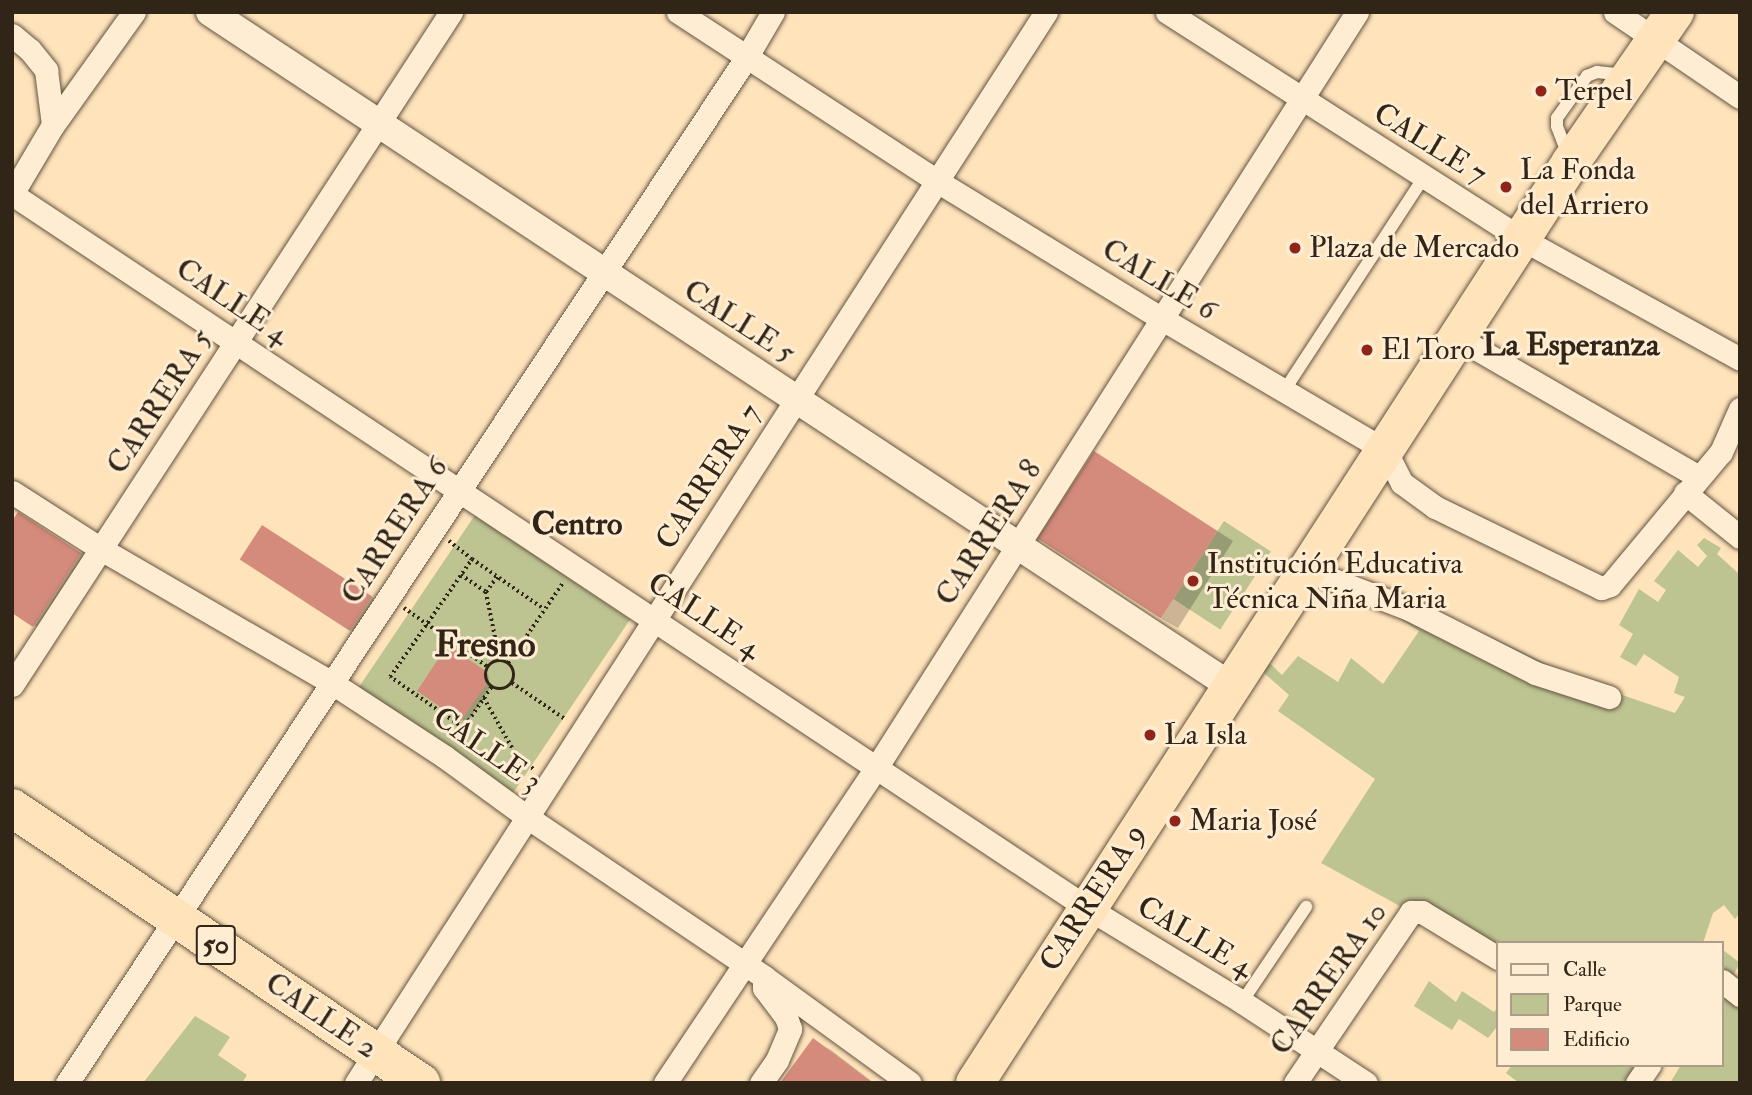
<!DOCTYPE html>
<meta charset="utf-8">
<style>
body{margin:0}
#map{position:relative;width:1752px;height:1095px;overflow:hidden;background:#fee3bb;font-family:"IM FELL Double Pica",serif}
div>[style]{position:absolute}
[style*='--x']{left:calc(var(--x)*1px);top:calc(var(--y)*1px);width:calc(var(--w)*1px);rotate:calc(var(--a)*1deg)}
.green>*{inset:0;background:#bdc492;transform-origin:0 0}
.shadow>*{inset:0;background:#0003}
.building>*{inset:0;background:#d48b7c;transform-origin:0 0}
.path>*{height:3.5px;margin-top:-1.75px;transform-origin:0;background:repeating-linear-gradient(90deg,#312518 0 2px,transparent 0 5.5px)}
.path>.ring{margin:-1.75px;padding:0;box-sizing:content-box;background:none;border:3.5px solid #312518;border-radius:50%}
.roads{filter:drop-shadow(0 0 2px #645441) drop-shadow(0 0 2px #645441)}
.service>*{height:12px;margin:-6px;padding:0 6px;transform-origin:6px;border-radius:6px;background:#feedd3}
.minor>*{height:23px;margin:-11.5px;padding:0 11.5px;transform-origin:11.5px;border-radius:11.5px;background:#feedd3}
.tertiary>*{height:28px;margin:-14px;padding:0 14px;transform-origin:14px;border-radius:14px;background:#feedd3}
.trunk>*{height:38px;margin:-19px;padding:0 19px;transform-origin:19px;border-radius:19px;background:#fee3bb}
.dots>*{width:19px;height:19px;translate:-50% -50%;box-sizing:border-box;border:4px solid #feedd3;border-radius:50%}
span{translate:-50% -50%;white-space:nowrap;text-align:center;line-height:1.15;-webkit-text-stroke:6px #feedd3;paint-order:stroke}
.shield-label span{padding:2px 5px;background:#feedd3;border:2px solid;border-radius:5px;-webkit-text-stroke-width:0}
.shield-label{font-size:28px;color:#312518;font-weight:700}
.poi-label{font-size:30px;color:#312518}
.left{translate:0 -50%;text-align:left}
.street-label{font-size:30px;color:#312518}
.neighbourhood-label{font-size:32px;color:#312518;font-weight:700}
.district-label{font-size:37px;color:#312518;font-weight:700}
.frame{position:absolute;inset:0;border:14px solid #312518;pointer-events:none}
.legend{position:absolute;left:1496px;top:941px;width:228px;height:126px;box-sizing:border-box;background:#feedd3;border:2px solid #ac9d88;margin:0;padding:9px 12px;list-style:none;font-size:21px;color:#312518}
.legend li{display:flex;align-items:center;gap:14px;height:35px}
.legend b{width:35px;border:2px solid #ac9d88}
</style>
<div id="map">
<div class="green">
<i style="left:475px;top:515px;width:187px;height:212px;rotate:34deg"></i>
<i style="left:1224px;top:521px;width:56px;height:93px;rotate:33deg"></i>
<i style="clip-path:polygon(1704px 538px,1721px 548px,1717px 554px,1738px 573px,1740px 572px,1740px 913px,1735px 919px,1724px 905px,1713px 913px,1703px 943px,1498px 943px,1498px 952px,1407px 910px,1321px 863px,1375px 779px,1278px 711px,1289px 695px,1256px 666px,1262px 656px,1282px 675px,1298px 656px,1338px 682px,1351px 658px,1383px 684px,1419px 631px,1371px 600px,1361px 610px,1336px 590px,1332px 595px,1308px 581px,1407px 597px,1587px 683px,1675px 713px,1685px 697px,1674px 693px,1679px 677px,1644px 654px,1636px 666px,1620px 657px,1633px 634px,1619px 625px,1639px 589px,1658px 602px,1666px 590px,1654px 581px,1678px 550px,1698px 567px,1707px 556px,1697px 545px)"></i>
<i style="clip-path:polygon(1723px 950px,1740px 963px,1734px 974px,1740px 980px,1740px 1083px,1670px 1083px,1681px 1065px,1722px 1065px)"></i>
<i style="clip-path:polygon(1429px 981px,1456px 1002px,1462px 991px,1494px 1012px,1498px 1007px,1498px 1029px,1496px 1028px,1488px 1038px,1459px 1019px,1452px 1030px,1414px 1006px)"></i>
<i style="clip-path:polygon(195px 1016px,230px 1037px,218px 1055px,247px 1075px,242px 1083px,143px 1083px)"></i>
<i style="clip-path:polygon(1512px 1065px,1644px 1065px,1631px 1083px,1519px 1083px,1506px 1073px)"></i>
</div>
<div class="shadow">
<i style="clip-path:polygon(1111px 463px,1233px 541px,1178px 628px,1162px 619px)"></i>
<i style="clip-path:polygon(35px 524px,97px 564px,50px 635px,12px 612px)"></i>
<i style="clip-path:polygon(285px 540px,393px 611px,372px 643px,350px 630px)"></i>
<i style="clip-path:polygon(448px 646px,488px 674px,490px 688px,467px 723px,420px 690px)"></i>
<i style="clip-path:polygon(814px 1041px,831px 1050px,874px 1083px,782px 1083px)"></i>
</div>
<div class="building">
<i style="left:1094px;top:451px;width:147px;height:104px;rotate:33deg"></i>
<i style="clip-path:polygon(18px 512px,81px 553px,33px 627px,12px 613px,12px 521px)"></i>
<i style="left:262px;top:525px;width:131px;height:41px;rotate:33deg"></i>
<i style="clip-path:polygon(442px 641px,484px 670px,486px 685px,461px 721px,417px 691px,439px 658px,433px 654px)"></i>
<i style="clip-path:polygon(813px 1038px,873px 1083px,780px 1083px)"></i>
</div>
<div class="path">
<i style="--x:449;--y:541;--w:29;--a:38"></i>
<i style="--x:461;--y:575;--w:30;--a:34"></i>
<i style="--x:486;--y:592;--w:19;--a:-54"></i>
<i style="--x:486;--y:592;--w:70;--a:78.5"></i>
<i style="--x:404;--y:608;--w:103;--a:35.1"></i>
<i class="ring" style="left:486px;top:661px;width:24.5px;height:24.5px"></i>
<i style="--x:508;--y:663;--w:96;--a:-55.6"></i>
<i style="--x:512;--y:683;--w:64;--a:34.2"></i>
<i style="--x:484;--y:698;--w:69;--a:60.5"></i>
<i style="--x:518;--y:758;--w:19;--a:35"></i>
<i style="--x:463;--y:728;--w:89;--a:-145.1"></i>
<i style="--x:390;--y:677;--w:144;--a:-55.2"></i>
<i style="--x:472;--y:559;--w:88;--a:34.8"></i>
<i style="--x:456;--y:739;--w:64;--a:-55.8"></i>
<i style="--x:506;--y:776;--w:22;--a:-56"></i>
</div>
<div class="roads">
<div class="service">
<i style="--x:1568;--y:155;--w:31;--a:-111"></i>
<i style="--x:1557;--y:126;--w:8;--a:-90"></i>
<i style="--x:1557;--y:118;--w:52;--a:-54.5"></i>
<i style="--x:1587;--y:76;--w:11;--a:-22"></i>
<i style="--x:1597;--y:72;--w:28;--a:6"></i>
<i style="--x:1284;--y:391;--w:256;--a:-56.8"></i>
<i style="--x:1242;--y:1002;--w:115;--a:-56"></i>
</div>
<div class="minor">
<i style="--x:678;--y:12;--w:309;--a:33.1"></i>
<i style="--x:937;--y:181;--w:266;--a:31.5"></i>
<i style="--x:1164;--y:320;--w:256;--a:30.5"></i>
<i style="--x:1385;--y:450;--w:37;--a:63"></i>
<i style="--x:1402;--y:483;--w:41;--a:36"></i>
<i style="--x:1435;--y:507;--w:185;--a:26"></i>
<i style="--x:1601;--y:588;--w:9;--a:-18"></i>
<i style="--x:1610;--y:585;--w:173;--a:-50.2"></i>
<i style="--x:1721;--y:452;--w:47;--a:-66.2"></i>
<i style="--x:1167;--y:12;--w:421;--a:32.6"></i>
<i style="--x:1522;--y:239;--w:249;--a:28.8"></i>
<i style="--x:1615;--y:12;--w:151;--a:34.2"></i>
<i style="--x:12;--y:35;--w:23;--a:40"></i>
<i style="--x:30;--y:50;--w:26;--a:51"></i>
<i style="--x:46;--y:70;--w:55;--a:82.7"></i>
<i style="--x:12;--y:194;--w:1289;--a:33.58"></i>
<i style="--x:1086;--y:907;--w:183;--a:31.3"></i>
<i style="--x:1242;--y:1002;--w:148;--a:33.2"></i>
<i style="--x:12;--y:194;--w:80;--a:-59.3"></i>
<i style="--x:53;--y:125;--w:139;--a:-54.4"></i>
<i style="--x:1458;--y:338;--w:278;--a:30"></i>
<i style="--x:12;--y:492;--w:106;--a:32.6"></i>
<i style="--x:101;--y:549;--w:267;--a:30.1"></i>
<i style="--x:332;--y:683;--w:135;--a:33.2"></i>
<i style="--x:445;--y:757;--w:102;--a:36.2"></i>
<i style="--x:527;--y:817;--w:286;--a:34"></i>
<i style="--x:764;--y:977;--w:180;--a:36"></i>
<i style="--x:1685;--y:493;--w:70;--a:38.7"></i>
<i style="--x:1308;--y:570;--w:108;--a:21.1"></i>
<i style="--x:1409;--y:609;--w:141;--a:26.9"></i>
<i style="--x:1535;--y:673;--w:78;--a:18"></i>
<i style="--x:12;--y:685;--w:804;--a:-56.88"></i>
<i style="--x:1722;--y:981;--w:23;--a:38"></i>
<i style="--x:67;--y:1083;--w:1229;--a:-56.48"></i>
<i style="--x:746;--y:58;--w:53;--a:-59.6"></i>
<i style="--x:356;--y:1083;--w:1274;--a:-57.21"></i>
<i style="--x:665;--y:1083;--w:379;--a:-56.2"></i>
<i style="--x:876;--y:768;--w:896;--a:-57.53"></i>
<i style="--x:761;--y:1083;--w:28;--a:-55"></i>
<i style="--x:777;--y:1060;--w:34;--a:-67"></i>
<i style="--x:790;--y:1029;--w:13;--a:-108"></i>
<i style="--x:786;--y:1017;--w:36;--a:-127"></i>
<i style="--x:764;--y:988;--w:5;--a:-90"></i>
<i style="--x:1295;--y:1083;--w:207;--a:-55.8"></i>
<i style="--x:1411;--y:912;--w:11;--a:0"></i>
<i style="--x:1422;--y:912;--w:89;--a:31.2"></i>
<i style="--x:1637;--y:1083;--w:22;--a:-56"></i>
</div>
<div class="tertiary">
<i style="--x:210;--y:12;--w:1225;--a:33.44"></i>
</div>
<div class="trunk">
<i style="--x:12;--y:808;--w:493;--a:33.9"></i>
<i style="--x:975;--y:1083;--w:1097;--a:-57.09"></i>
<i style="--x:1571;--y:162;--w:183;--a:-55.3"></i>
</div>
</div>
<div class="dots">
<i style="left:1541px;top:91px;background:#8f2418"></i>
<i style="left:1506px;top:187px;background:#8f2418"></i>
<i style="left:1295px;top:248px;background:#8f2418"></i>
<i style="left:1367px;top:350px;background:#8f2418"></i>
<i style="left:1193px;top:581px;background:#8f2418"></i>
<i style="left:1150px;top:735px;background:#8f2418"></i>
<i style="left:1175px;top:821px;background:#8f2418"></i>
</div>
<div class="shield-label">
<span style="left:216px;top:945px">50</span>
</div>
<div class="poi-label">
<span class="left" style="left:1555px;top:91px">Terpel</span>
<span class="left" style="left:1520px;top:187px">La Fonda<br>del Arriero</span>
<span class="left" style="left:1309px;top:248px">Plaza de Mercado</span>
<span class="left" style="left:1381px;top:350px">El Toro</span>
<span class="left" style="left:1207px;top:581px">Institución Educativa<br>Técnica Niña Maria</span>
<span class="left" style="left:1164px;top:735px">La Isla</span>
<span class="left" style="left:1189px;top:821px">Maria José</span>
</div>
<div class="street-label">
<span style="left:1430px;top:144px;rotate:32deg">CALLE 7</span>
<span style="left:1159px;top:280px;rotate:31deg">CALLE 6</span>
<span style="left:232px;top:302px;rotate:34deg">CALLE 4</span>
<span style="left:739px;top:322px;rotate:33deg">CALLE 5</span>
<span style="left:160px;top:402px;rotate:-57deg">CARRERA 5</span>
<span style="left:709px;top:477px;rotate:-57deg">CARRERA 7</span>
<span style="left:395px;top:531px;rotate:-57deg">CARRERA 6</span>
<span style="left:989px;top:533px;rotate:-57deg">CARRERA 8</span>
<span style="left:704px;top:616px;rotate:34deg">CALLE 4</span>
<span style="left:487px;top:750px;rotate:35deg">CALLE 3</span>
<span style="left:1093px;top:898px;rotate:-57deg">CARRERA 9</span>
<span style="left:1195px;top:937px;rotate:31deg">CALLE 4</span>
<span style="left:1329px;top:979px;rotate:-55deg">CARRERA 10</span>
<span style="left:321px;top:1016px;rotate:34deg">CALLE 2</span>
</div>
<div class="neighbourhood-label">
<span style="left:1571px;top:345px">La Esperanza</span>
<span style="left:577px;top:524px">Centro</span>
</div>
<div class="district-label">
<span style="left:485px;top:645px">Fresno</span>
</div>
<div class="frame"></div>
<ul class="legend">
<li><b style="height:9px;background:#feedd3"></b>Calle</li>
<li><b style="height:19px;background:#bdc492"></b>Parque</li>
<li><b style="height:19px;background:#d48b7c"></b>Edificio</li>
</ul>
</div>
